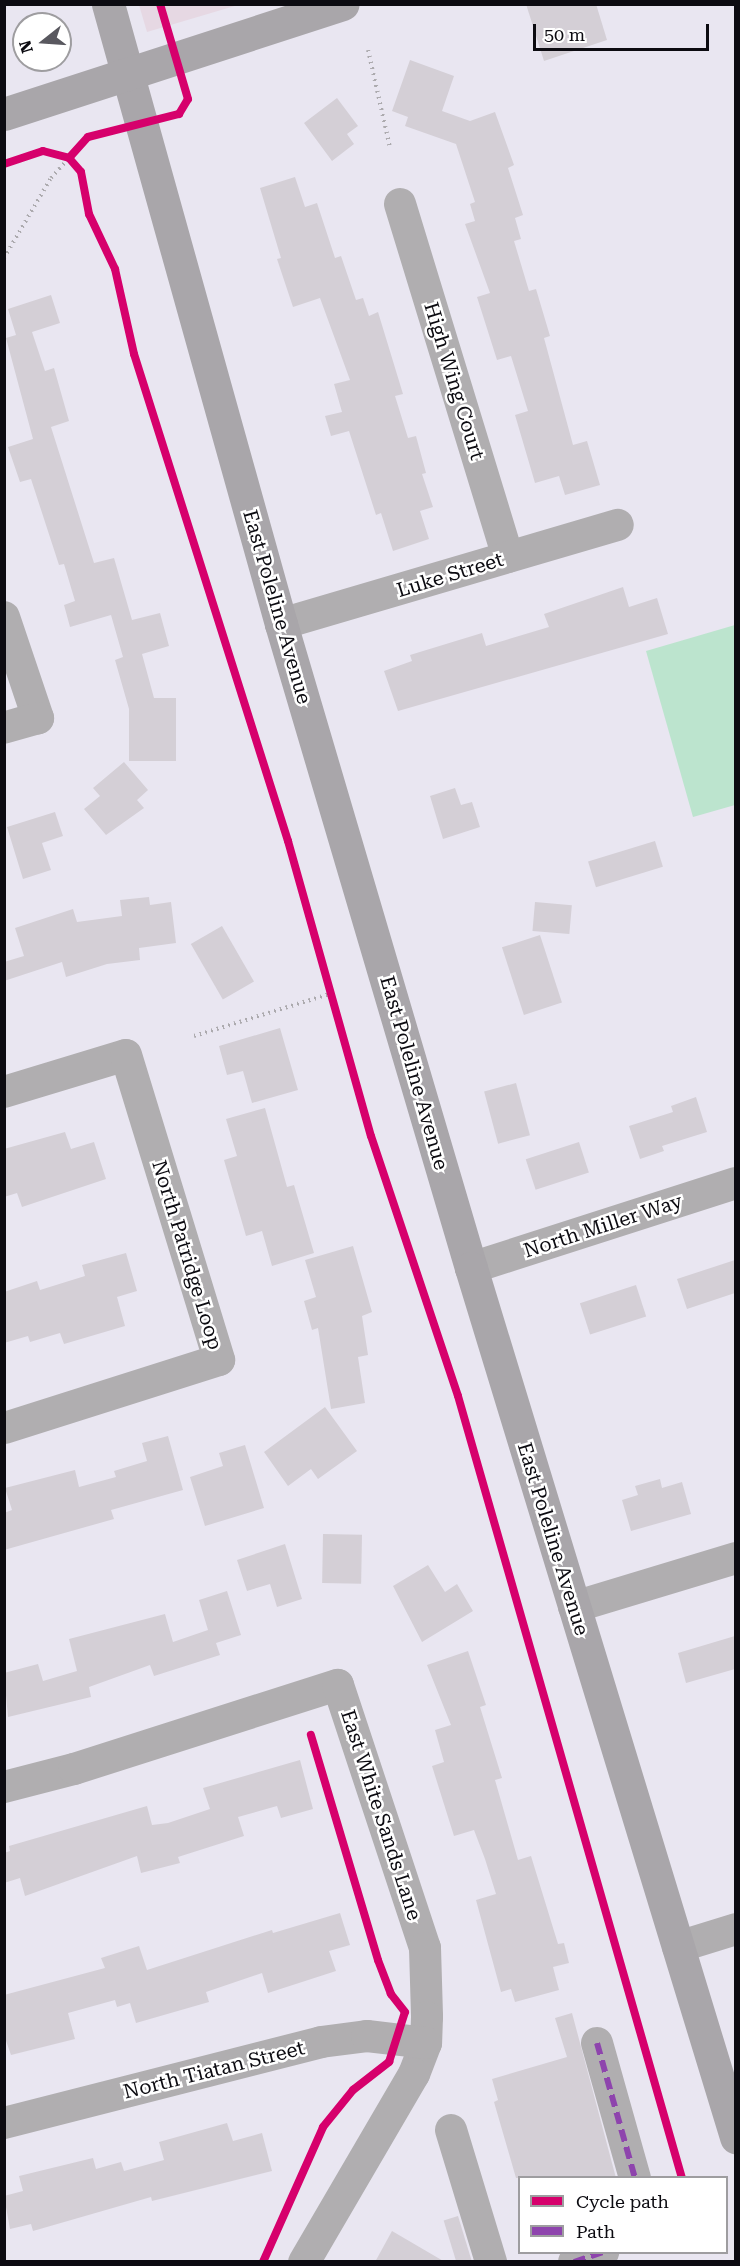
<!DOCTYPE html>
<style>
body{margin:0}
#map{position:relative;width:740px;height:2266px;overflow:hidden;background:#e9e6f1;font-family:"Roboto Serif",serif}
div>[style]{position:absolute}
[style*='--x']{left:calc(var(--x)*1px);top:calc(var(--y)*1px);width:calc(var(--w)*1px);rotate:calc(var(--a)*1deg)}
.education>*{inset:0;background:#e6d8e3}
.green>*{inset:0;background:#bce4ce}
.building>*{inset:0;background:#d4cfd6;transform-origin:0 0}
.path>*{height:4px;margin-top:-2px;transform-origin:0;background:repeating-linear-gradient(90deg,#acaaae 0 1.5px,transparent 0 6px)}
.minor>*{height:32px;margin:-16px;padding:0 16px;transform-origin:16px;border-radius:16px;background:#b0aeb0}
.major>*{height:33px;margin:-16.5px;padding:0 16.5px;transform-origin:16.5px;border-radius:16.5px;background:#a9a6aa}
.quiet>*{height:6px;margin-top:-3px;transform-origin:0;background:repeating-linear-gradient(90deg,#8e44ad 0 12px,transparent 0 18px)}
.cycleway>*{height:8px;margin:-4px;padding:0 4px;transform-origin:4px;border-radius:4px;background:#d6006c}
span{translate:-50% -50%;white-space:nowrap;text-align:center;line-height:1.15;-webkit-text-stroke:5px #fff;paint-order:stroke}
.street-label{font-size:20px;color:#0c0b11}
.frame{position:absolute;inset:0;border:6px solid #0c0b11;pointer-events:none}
.legend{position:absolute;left:518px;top:2176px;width:210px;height:78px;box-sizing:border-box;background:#fff;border:2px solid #9e9da0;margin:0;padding:8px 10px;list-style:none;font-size:18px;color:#0c0b11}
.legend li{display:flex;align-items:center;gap:12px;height:30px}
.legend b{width:30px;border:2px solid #9e9da0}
.north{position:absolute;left:12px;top:12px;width:60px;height:60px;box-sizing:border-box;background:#fff;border:2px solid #9e9da0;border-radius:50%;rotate:253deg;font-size:16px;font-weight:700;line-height:24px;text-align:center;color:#0c0b11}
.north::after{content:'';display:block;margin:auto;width:21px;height:27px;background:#59585f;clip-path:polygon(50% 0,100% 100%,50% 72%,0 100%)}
.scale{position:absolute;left:533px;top:24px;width:176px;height:27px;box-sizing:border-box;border:3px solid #0c0b11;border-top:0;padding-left:8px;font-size:18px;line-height:21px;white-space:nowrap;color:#0c0b11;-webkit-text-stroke:4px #fff;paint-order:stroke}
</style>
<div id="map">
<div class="education">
<i style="clip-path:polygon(139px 5px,139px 4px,238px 5px,147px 32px)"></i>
</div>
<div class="green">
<i style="clip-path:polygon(735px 625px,735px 805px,693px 817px,646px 651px)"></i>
</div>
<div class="building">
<i style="clip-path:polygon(526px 4px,596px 4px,607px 40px,544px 61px)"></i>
<i style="clip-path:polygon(410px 60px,454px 76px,442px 111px,470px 121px,495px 112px,514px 165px,508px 168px,523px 215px,515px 218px,521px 239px,514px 241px,529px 291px,536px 289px,550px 336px,544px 338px,573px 445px,587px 441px,600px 485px,565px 495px,559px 476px,535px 483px,515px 415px,528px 411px,511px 356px,497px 360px,477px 297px,490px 293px,465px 224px,475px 221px,470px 204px,475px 202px,456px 144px,405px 126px,408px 117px,392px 111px)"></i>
<i style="clip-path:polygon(337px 98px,358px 126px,347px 134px,354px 144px,332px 161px,304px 123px)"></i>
<i style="clip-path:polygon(295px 177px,305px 207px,317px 203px,335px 258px,341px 256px,356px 300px,363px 298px,369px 316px,378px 312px,403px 394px,395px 396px,408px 438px,416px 436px,426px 473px,422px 474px,433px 507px,420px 511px,429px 539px,393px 551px,381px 513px,376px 515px,349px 431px,331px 436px,325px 416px,342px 412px,334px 384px,350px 380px,320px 298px,293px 307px,277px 259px,281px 258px,260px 188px)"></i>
<i style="clip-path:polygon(51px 295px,60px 323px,32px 332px,45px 371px,54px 368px,69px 421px,51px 427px,94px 563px,114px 558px,132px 620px,160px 613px,169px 646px,142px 654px,154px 698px,176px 698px,176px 761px,129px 761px,129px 709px,115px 660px,123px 657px,111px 615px,70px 627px,64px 605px,75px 601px,64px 564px,59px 565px,31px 479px,20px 482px,8px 447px,33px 439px,6px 338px,16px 335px,8px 309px)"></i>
<i style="clip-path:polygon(623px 587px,629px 607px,657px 598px,668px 634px,398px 711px,384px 671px,412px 661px,410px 655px,482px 633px,486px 646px,549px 627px,544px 614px)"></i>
<i style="clip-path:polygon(124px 762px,148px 790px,137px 800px,144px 808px,106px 835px,84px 809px,100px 796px,93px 788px)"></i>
<i style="clip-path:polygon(455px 788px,461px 805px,472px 802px,480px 827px,443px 839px,430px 796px)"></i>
<i style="clip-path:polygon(55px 812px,63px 836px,42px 843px,51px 870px,23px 879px,7px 827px)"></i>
<i style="left:655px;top:841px;width:27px;height:70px;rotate:73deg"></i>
<i style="clip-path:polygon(149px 897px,150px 905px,171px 902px,176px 943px,139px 948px,140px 960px,107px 964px,66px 977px,62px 962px,4px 981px,4px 962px,24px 956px,15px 928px,73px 909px,77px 922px,122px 916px,120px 900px)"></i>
<i style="left:535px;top:902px;width:37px;height:29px;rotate:5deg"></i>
<i style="left:222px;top:926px;width:64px;height:36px;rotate:60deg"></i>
<i style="left:540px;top:935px;width:71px;height:40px;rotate:72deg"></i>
<i style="clip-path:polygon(280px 1028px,298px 1090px,252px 1103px,243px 1071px,227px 1075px,219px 1046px)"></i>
<i style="left:516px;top:1083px;width:54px;height:33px;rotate:75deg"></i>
<i style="clip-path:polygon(696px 1097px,707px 1132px,662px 1146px,664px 1151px,640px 1159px,629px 1126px,673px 1112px,671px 1106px)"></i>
<i style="clip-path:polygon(265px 1108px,287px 1187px,294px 1185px,314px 1253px,272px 1266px,262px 1231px,246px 1236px,224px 1160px,237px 1156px,226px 1119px)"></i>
<i style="clip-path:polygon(65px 1132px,71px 1149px,94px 1142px,106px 1179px,22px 1207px,17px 1193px,4px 1197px,4px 1149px)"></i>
<i style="left:579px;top:1142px;width:32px;height:56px;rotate:72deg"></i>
<i style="clip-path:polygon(353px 1246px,372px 1312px,362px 1316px,368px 1355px,358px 1357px,365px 1403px,331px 1409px,318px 1328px,312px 1330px,304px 1301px,316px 1297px,305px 1260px)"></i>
<i style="clip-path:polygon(126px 1253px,137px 1291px,117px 1297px,125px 1326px,64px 1344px,60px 1333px,30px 1342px,28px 1336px,4px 1343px,4px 1292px,37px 1281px,40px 1290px,85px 1276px,82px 1265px)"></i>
<i style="clip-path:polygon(735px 1260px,735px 1293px,687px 1309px,677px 1279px)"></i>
<i style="left:636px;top:1285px;width:33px;height:59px;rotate:72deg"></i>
<i style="clip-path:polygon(325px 1407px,357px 1451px,318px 1479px,311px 1469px,288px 1486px,264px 1452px)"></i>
<i style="clip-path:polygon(168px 1436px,183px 1490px,111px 1510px,114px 1519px,4px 1550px,4px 1513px,12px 1510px,5px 1488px,75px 1470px,79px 1487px,116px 1477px,114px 1471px,147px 1461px,142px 1443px)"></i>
<i style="clip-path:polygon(245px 1445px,264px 1508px,205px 1526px,190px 1477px,223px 1466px,219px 1453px)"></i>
<i style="clip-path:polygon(660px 1479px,662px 1488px,682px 1482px,691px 1514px,631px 1531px,622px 1500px,638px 1495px,635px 1486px)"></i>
<i style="left:323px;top:1534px;width:39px;height:49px;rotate:1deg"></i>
<i style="clip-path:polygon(285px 1544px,302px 1599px,277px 1607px,270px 1584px,247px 1591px,237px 1560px)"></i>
<i style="clip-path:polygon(428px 1565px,445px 1592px,457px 1584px,473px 1611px,422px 1642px,393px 1586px)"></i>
<i style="clip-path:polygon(227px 1591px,241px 1635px,216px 1643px,220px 1655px,154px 1676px,150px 1665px,89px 1687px,91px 1697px,8px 1717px,4px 1673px,38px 1664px,43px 1681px,77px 1671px,69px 1639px,165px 1614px,173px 1642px,208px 1630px,199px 1600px)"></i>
<i style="clip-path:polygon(735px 1636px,735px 1669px,686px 1683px,678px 1653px)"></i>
<i style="clip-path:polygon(468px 1651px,486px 1705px,480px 1707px,502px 1778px,495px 1780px,518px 1860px,531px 1856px,558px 1944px,564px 1943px,569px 1963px,553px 1967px,559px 1990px,515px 2002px,511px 1989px,501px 1992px,476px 1900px,496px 1894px,485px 1859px,474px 1830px,454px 1836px,432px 1766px,444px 1762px,435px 1730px,451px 1725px,427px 1665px)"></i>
<i style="clip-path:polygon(300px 1760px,313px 1809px,281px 1818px,277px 1806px,238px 1817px,244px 1836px,178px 1857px,180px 1863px,141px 1873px,137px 1856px,25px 1896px,20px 1878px,4px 1883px,4px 1853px,10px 1851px,9px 1846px,147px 1806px,152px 1825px,168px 1823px,210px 1809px,203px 1788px)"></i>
<i style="clip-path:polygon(340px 1913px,350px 1945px,329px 1951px,336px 1971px,268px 1993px,262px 1973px,206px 1992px,209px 2002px,136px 2023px,130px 2003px,117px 2007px,115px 2000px,68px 2013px,75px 2039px,11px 2055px,4px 2035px,4px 1995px,105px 1968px,101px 1958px,139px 1946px,147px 1970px,272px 1930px,273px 1933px)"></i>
<i style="clip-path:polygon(572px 2013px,616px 2178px,516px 2178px,494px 2102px,498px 2100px,492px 2079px,567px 2057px,555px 2018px)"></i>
<i style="clip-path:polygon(227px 2123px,233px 2141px,262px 2133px,272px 2171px,152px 2201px,151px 2197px,33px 2231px,31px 2224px,10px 2229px,4px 2196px,23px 2191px,19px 2176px,93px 2158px,96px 2169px,121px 2162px,124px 2171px,164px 2160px,159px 2142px)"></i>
<i style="left:458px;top:2216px;width:48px;height:15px;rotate:73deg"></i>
<i style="clip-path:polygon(392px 2231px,445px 2262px,375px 2262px)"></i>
</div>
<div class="path">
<i style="--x:368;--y:50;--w:100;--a:77.3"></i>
<i style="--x:4;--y:258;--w:93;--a:-59.6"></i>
<i style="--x:51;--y:178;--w:27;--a:-48"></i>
<i style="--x:194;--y:1036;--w:142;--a:-17.2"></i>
</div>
<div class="minor">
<i style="--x:400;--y:204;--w:369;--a:73"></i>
<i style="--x:4;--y:617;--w:107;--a:71.4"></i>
<i style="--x:38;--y:718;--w:35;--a:164"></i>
<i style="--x:281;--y:624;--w:351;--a:-16.4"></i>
<i style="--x:4;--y:1092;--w:127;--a:-16.9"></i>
<i style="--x:126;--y:1055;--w:319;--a:73"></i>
<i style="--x:219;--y:1360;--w:225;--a:162.4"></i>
<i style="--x:471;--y:1268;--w:278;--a:-17.8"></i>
<i style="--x:574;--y:1607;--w:169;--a:-16.8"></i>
<i style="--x:4;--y:1787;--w:72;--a:-14.4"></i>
<i style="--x:74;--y:1769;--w:277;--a:-17.7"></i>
<i style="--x:338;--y:1685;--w:277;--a:71.7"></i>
<i style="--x:425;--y:1948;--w:69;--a:88.3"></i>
<i style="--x:427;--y:2017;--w:26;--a:92"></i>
<i style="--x:426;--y:2043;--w:33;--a:111"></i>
<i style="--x:414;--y:2074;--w:218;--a:120.3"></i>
<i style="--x:678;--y:1947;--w:61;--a:-17.2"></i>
<i style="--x:597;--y:2043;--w:140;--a:74.3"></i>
<i style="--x:4;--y:2123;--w:327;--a:-14.3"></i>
<i style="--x:321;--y:2042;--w:46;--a:-7.4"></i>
<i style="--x:367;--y:2036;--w:59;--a:6.8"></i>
<i style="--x:451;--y:2130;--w:138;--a:73.1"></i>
<i style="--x:574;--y:2262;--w:31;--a:-19"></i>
</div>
<div class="major">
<i style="--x:108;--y:4;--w:644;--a:74.41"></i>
<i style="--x:281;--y:624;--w:671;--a:73.56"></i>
<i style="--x:471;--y:1268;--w:909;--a:73.04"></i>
<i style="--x:4;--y:114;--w:356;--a:-18"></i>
</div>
<div class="quiet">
<i style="--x:597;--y:2043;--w:140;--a:74.3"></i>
<i style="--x:574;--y:2262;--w:31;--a:-19"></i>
</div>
<div class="cycleway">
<i style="--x:69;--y:158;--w:28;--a:-48"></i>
<i style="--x:88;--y:137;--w:94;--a:-14.2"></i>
<i style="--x:179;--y:114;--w:17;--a:-59"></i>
<i style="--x:188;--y:99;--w:99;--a:-106.4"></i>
<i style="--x:4;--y:164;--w:41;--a:-18.4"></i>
<i style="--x:43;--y:151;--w:27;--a:15"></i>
<i style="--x:69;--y:158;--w:18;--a:49"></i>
<i style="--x:81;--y:172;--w:43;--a:79.2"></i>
<i style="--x:89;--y:214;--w:61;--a:64.7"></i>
<i style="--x:115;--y:269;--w:87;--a:77.4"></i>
<i style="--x:134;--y:354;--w:511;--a:72.45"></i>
<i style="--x:288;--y:841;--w:306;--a:74.3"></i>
<i style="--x:371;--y:1136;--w:274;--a:71.5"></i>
<i style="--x:458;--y:1396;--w:813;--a:74.02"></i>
<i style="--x:263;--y:2262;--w:148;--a:-66"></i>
<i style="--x:323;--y:2127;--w:48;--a:-51"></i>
<i style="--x:353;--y:2090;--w:46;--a:-37.9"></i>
<i style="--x:389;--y:2062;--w:52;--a:-72.3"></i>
<i style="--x:405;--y:2012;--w:23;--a:-128"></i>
<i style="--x:391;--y:1994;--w:36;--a:-111"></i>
<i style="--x:378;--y:1960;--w:235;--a:-106.6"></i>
</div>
<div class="street-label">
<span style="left:454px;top:381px;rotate:73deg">High Wing Court</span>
<span style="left:450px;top:575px;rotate:-17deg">Luke Street</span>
<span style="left:277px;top:607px;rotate:74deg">East Poleline Avenue</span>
<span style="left:414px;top:1073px;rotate:74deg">East Poleline Avenue</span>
<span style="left:603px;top:1226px;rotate:-18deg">North Miller Way</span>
<span style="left:187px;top:1255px;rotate:73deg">North Patridge Loop</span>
<span style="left:553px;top:1539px;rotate:73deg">East Poleline Avenue</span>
<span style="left:381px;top:1815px;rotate:72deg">East White Sands Lane</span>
<span style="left:214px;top:2070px;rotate:-14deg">North Tiatan Street</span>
</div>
<div class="frame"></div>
<ul class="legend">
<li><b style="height:8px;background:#d6006c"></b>Cycle path</li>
<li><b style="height:8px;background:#8e44ad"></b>Path</li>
</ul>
<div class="north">N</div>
<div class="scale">50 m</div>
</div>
